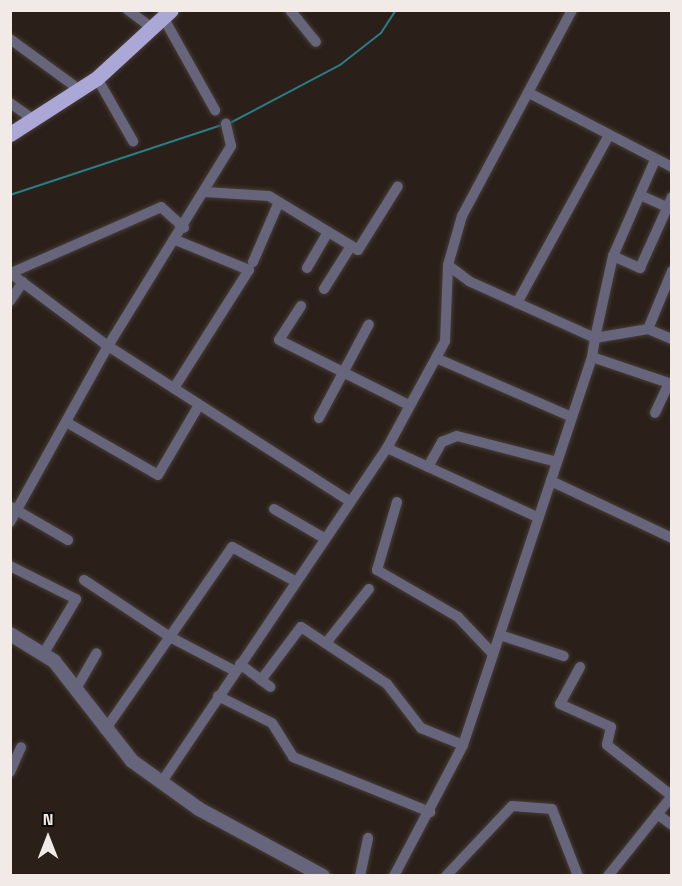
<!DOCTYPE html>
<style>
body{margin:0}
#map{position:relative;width:682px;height:886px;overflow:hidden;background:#2a2019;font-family:"Space Grotesk",sans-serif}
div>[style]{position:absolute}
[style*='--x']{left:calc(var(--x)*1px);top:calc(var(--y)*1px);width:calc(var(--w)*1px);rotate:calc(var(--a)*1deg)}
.stream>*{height:2px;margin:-1px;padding:0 1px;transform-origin:1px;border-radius:1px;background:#297d87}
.roads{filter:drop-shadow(0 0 2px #463c36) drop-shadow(0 0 2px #463c36)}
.minor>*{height:10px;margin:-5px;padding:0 5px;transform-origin:5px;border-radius:5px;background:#66657c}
.tertiary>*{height:14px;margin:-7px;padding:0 7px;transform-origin:7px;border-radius:7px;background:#66657c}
.primary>*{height:15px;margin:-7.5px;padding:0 7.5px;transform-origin:7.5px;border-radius:7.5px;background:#aba8d7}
span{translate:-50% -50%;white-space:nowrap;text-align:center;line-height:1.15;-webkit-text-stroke:4.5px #0f0b08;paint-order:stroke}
.frame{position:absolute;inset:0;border:12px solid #f2eae6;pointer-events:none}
.north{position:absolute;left:18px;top:808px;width:60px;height:60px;-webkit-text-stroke:4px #0f0b08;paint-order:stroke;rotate:0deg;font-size:16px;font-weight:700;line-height:24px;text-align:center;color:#f2eae6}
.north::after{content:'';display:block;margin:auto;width:21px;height:27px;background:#f2eae6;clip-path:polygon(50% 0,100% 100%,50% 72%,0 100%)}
</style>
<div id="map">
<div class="stream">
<i style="--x:230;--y:123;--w:124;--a:-27.8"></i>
<i style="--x:340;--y:65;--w:52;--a:-38"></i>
<i style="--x:381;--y:33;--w:27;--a:-57"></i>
<i style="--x:10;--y:195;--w:223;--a:-18.3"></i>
</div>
<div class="roads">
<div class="minor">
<i style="--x:128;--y:10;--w:30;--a:37"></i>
<i style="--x:290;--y:10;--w:41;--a:50.9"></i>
<i style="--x:163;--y:17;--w:107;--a:60.8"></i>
<i style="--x:10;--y:39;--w:87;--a:36.1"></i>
<i style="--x:97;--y:78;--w:73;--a:60.3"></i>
<i style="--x:531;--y:94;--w:159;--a:27.4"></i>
<i style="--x:10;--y:103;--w:29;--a:35"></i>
<i style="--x:655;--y:160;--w:105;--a:113.6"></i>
<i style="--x:613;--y:256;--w:84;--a:102.4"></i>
<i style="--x:595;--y:338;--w:54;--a:-9.6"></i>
<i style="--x:648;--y:329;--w:63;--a:-67.5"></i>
<i style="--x:205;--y:192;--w:64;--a:3.6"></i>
<i style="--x:269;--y:196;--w:104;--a:31.2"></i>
<i style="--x:358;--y:250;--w:75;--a:-58"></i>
<i style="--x:640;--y:195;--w:30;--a:24"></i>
<i style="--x:613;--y:256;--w:30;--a:24"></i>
<i style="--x:640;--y:268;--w:78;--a:-65.7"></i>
<i style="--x:253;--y:262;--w:65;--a:-66.6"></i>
<i style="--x:307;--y:268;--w:42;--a:-59.7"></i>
<i style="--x:10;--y:273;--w:122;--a:36.7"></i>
<i style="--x:108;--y:346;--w:287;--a:32.7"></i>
<i style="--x:11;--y:273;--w:164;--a:-23.7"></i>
<i style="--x:161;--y:207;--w:31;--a:42"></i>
<i style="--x:324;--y:289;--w:51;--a:-57.9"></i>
<i style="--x:10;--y:301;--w:23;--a:-56"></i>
<i style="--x:517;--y:303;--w:192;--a:-61.3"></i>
<i style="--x:301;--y:306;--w:40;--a:122.9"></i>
<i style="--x:279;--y:340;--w:145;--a:26.6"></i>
<i style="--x:648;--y:329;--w:26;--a:23"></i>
<i style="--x:592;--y:357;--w:81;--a:18.7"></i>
<i style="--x:669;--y:383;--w:33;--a:115"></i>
<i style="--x:436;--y:358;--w:148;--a:23.5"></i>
<i style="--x:174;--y:388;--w:140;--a:-57.6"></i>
<i style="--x:249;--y:270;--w:79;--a:-157.7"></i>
<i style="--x:319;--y:418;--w:106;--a:-62"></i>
<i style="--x:66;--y:422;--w:106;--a:29.9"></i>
<i style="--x:158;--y:475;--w:81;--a:-59.6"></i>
<i style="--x:387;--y:448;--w:167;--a:24.7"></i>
<i style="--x:428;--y:467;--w:29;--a:-61"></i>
<i style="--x:442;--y:442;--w:16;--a:-22"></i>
<i style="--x:457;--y:436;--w:103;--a:14.6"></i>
<i style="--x:551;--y:481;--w:134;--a:25.2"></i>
<i style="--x:397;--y:502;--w:71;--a:106.4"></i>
<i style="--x:377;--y:570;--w:94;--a:30.1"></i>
<i style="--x:458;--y:617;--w:51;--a:46.6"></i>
<i style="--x:11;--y:507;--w:66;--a:30.1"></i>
<i style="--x:274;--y:509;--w:58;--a:30.1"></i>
<i style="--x:10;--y:522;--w:201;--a:-60.9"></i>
<i style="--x:108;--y:346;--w:235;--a:-58.4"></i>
<i style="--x:231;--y:146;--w:23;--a:-103"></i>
<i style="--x:10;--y:566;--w:74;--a:26.6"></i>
<i style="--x:76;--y:599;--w:63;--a:120.7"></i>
<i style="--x:84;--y:580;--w:103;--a:33.5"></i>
<i style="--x:170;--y:637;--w:73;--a:27.6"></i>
<i style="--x:500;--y:635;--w:67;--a:18.2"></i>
<i style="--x:326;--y:643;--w:69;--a:-51.5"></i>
<i style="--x:240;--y:664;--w:38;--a:37"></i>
<i style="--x:580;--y:667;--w:42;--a:118.4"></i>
<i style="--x:560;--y:704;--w:56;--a:24.3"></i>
<i style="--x:611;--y:727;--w:18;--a:103"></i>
<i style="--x:607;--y:745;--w:83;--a:38.1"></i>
<i style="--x:261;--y:680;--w:66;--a:-53"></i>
<i style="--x:301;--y:627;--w:103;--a:33.5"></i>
<i style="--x:387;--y:684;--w:56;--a:52.3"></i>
<i style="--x:421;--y:728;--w:45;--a:22"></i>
<i style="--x:77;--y:687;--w:39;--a:-60"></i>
<i style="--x:218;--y:696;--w:60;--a:26.6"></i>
<i style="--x:272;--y:723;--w:40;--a:58"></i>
<i style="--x:293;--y:757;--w:148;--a:21.9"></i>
<i style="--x:105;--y:730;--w:223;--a:-55.2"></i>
<i style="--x:232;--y:547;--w:72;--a:28.4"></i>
<i style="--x:10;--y:772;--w:27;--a:-66"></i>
<i style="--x:161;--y:783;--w:404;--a:-56"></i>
<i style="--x:387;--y:448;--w:122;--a:-61.5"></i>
<i style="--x:445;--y:341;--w:76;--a:-87.7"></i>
<i style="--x:657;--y:814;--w:19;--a:36"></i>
<i style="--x:360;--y:876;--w:39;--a:-78"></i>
<i style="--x:394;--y:876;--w:148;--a:-62.2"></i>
<i style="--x:463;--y:745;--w:409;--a:-71.6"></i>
<i style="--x:592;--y:357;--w:19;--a:-81"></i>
<i style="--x:595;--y:338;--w:138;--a:-155.7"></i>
<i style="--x:469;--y:281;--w:26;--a:-143"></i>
<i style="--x:448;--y:265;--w:51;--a:-74.1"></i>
<i style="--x:462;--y:216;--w:234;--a:-61.9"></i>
<i style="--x:446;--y:876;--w:96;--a:-46.7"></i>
<i style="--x:512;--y:806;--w:40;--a:4.3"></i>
<i style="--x:552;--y:809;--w:72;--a:68.8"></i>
<i style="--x:608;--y:876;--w:102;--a:-51.3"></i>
</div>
<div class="tertiary">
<i style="--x:10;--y:634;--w:52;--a:31.5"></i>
<i style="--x:54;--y:661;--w:127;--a:52"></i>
<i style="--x:132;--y:761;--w:82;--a:35.6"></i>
<i style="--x:199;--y:809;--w:141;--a:28.4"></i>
</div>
<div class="primary">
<i style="--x:10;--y:134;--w:103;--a:-32.8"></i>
<i style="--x:97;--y:78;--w:100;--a:-42.6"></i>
</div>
</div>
<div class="frame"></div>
<div class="north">N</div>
</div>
